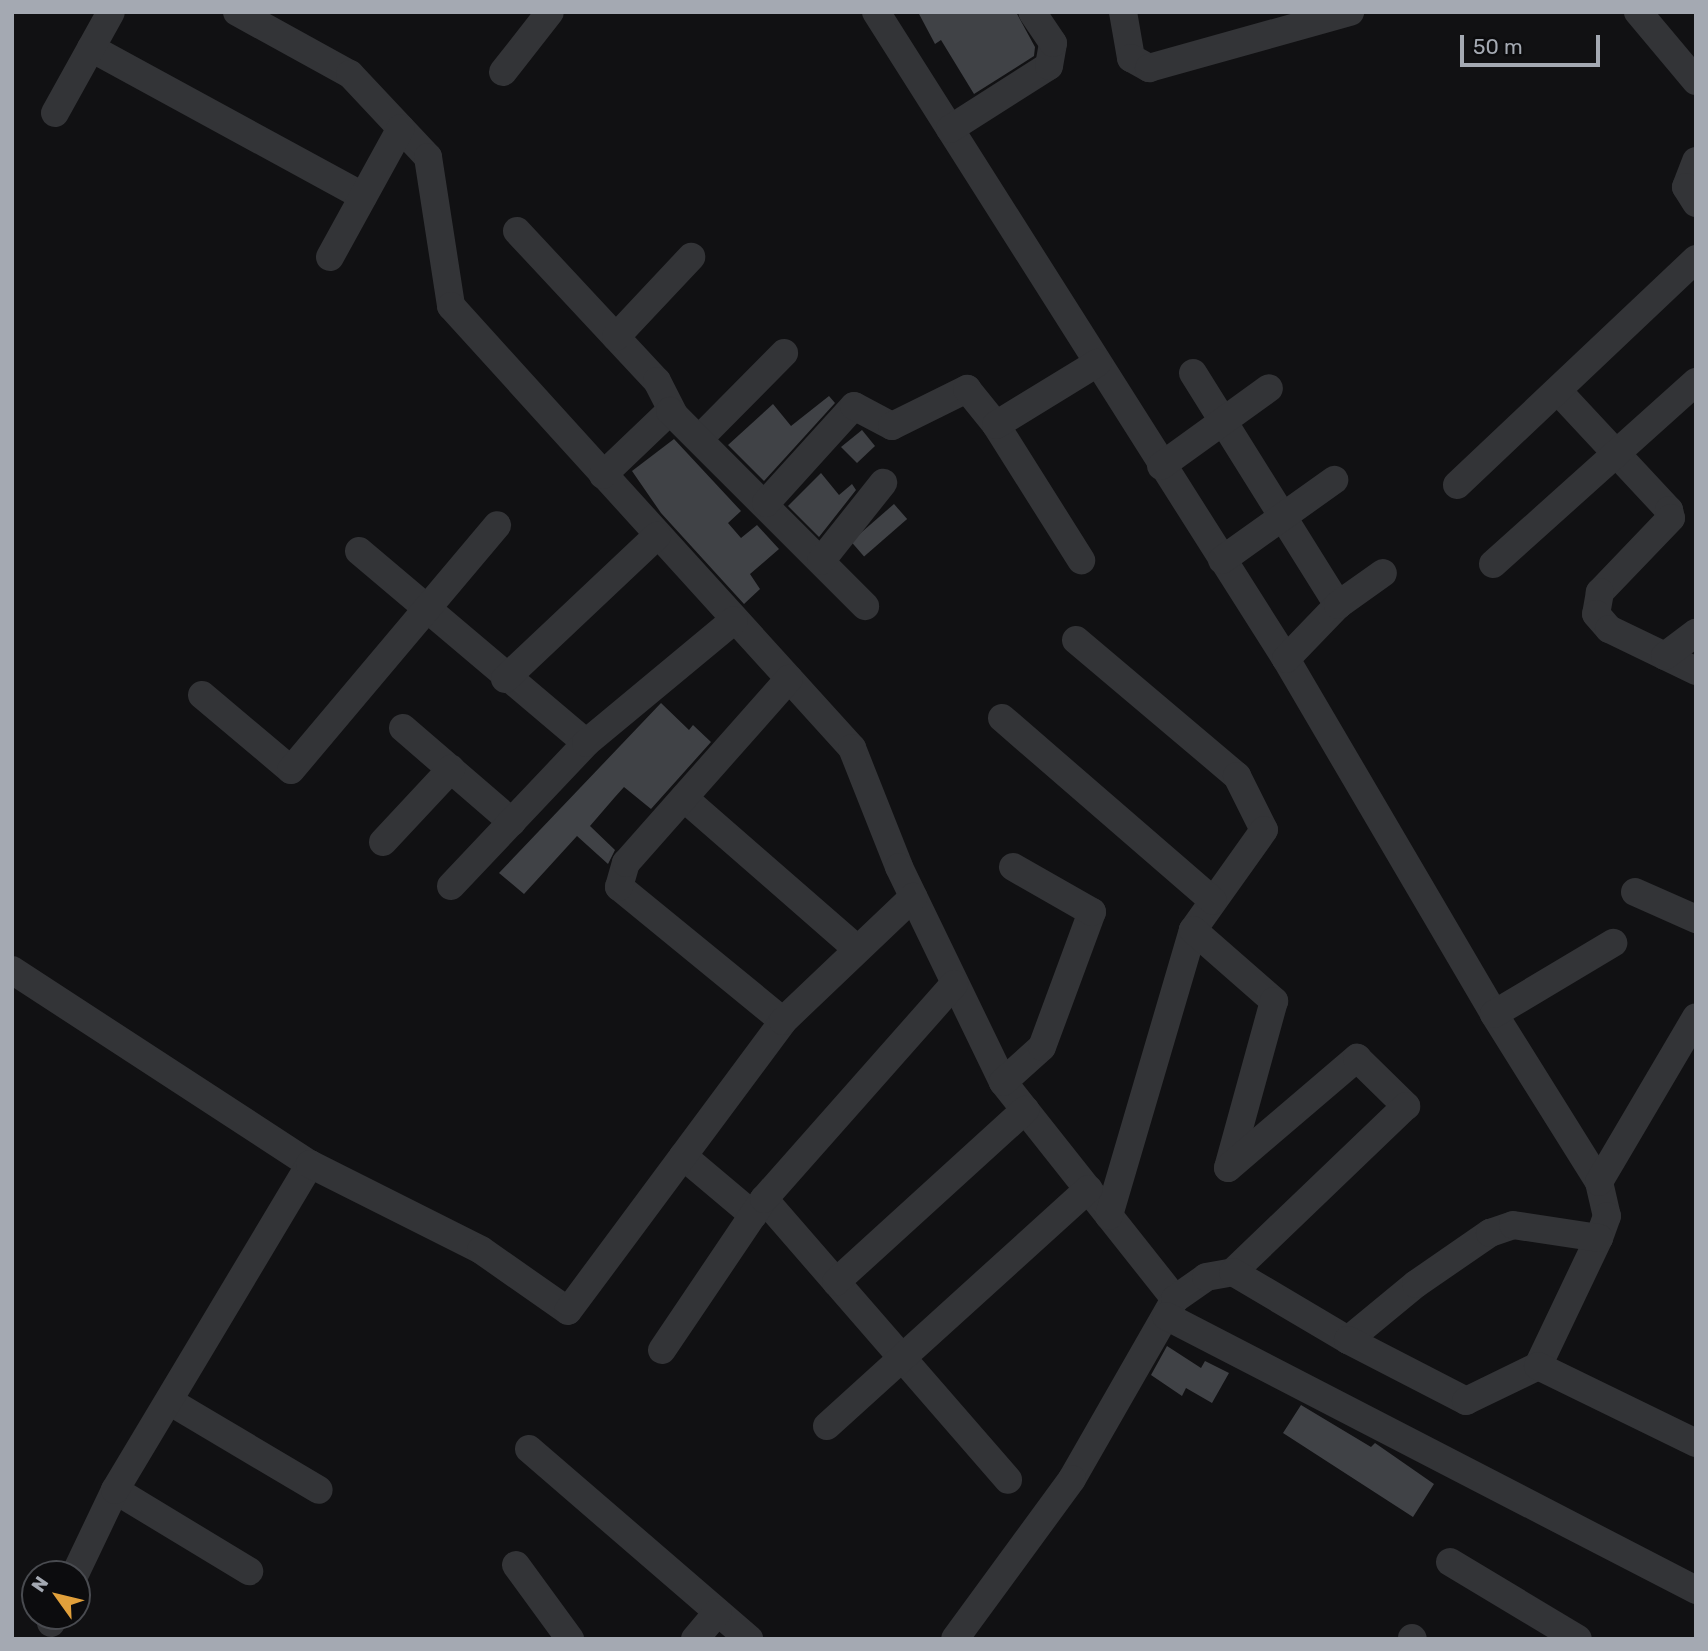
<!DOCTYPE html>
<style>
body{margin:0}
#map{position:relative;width:1708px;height:1651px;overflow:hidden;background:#111113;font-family:Rubik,sans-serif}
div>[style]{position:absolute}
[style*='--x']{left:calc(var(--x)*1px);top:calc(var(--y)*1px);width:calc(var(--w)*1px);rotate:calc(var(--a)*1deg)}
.building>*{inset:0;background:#404246;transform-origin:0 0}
.minor>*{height:28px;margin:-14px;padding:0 14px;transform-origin:14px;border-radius:14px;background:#333437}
span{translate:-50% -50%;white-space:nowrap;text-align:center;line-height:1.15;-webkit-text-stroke:5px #0c0c0e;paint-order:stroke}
.frame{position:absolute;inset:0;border:14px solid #a4a9b2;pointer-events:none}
.north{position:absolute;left:21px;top:1560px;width:70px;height:70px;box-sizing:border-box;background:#0c0c0e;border:2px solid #494b50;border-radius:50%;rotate:304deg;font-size:19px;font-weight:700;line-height:28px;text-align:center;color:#a4a9b2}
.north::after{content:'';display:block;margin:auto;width:24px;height:32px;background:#e1a03b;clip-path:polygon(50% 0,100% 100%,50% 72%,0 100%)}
.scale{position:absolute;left:1460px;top:35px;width:140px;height:32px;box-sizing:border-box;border:4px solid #a4a9b2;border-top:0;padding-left:9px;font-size:21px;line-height:24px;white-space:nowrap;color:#a4a9b2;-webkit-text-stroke:5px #0c0c0e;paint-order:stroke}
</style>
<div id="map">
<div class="building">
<i style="clip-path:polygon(918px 12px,1016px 12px,1035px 47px,1034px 56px,974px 94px,941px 40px,935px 44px)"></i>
<i style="clip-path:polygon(829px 396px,835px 403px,764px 481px,728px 445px,773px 404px,791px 426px)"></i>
<i style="clip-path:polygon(862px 430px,875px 446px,857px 463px,841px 447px)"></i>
<i style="clip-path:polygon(674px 439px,741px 511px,728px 523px,741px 538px,757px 525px,779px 549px,750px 574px,760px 589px,744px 604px,661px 513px,632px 471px)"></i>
<i style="clip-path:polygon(821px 473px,839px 495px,852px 484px,856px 490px,819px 537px,788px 506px)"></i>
<i style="left:894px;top:504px;width:20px;height:57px;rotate:49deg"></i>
<i style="clip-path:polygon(661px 703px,689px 730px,693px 725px,711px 742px,651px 809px,624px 787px,615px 797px,590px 826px,615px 850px,608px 864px,577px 836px,524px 894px,499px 873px)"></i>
<i style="clip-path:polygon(1167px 1346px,1201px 1368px,1205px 1361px,1229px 1373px,1212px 1403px,1186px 1388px,1182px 1396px,1151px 1375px)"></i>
<i style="clip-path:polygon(1301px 1405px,1371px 1447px,1375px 1443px,1434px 1484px,1413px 1517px,1283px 1433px)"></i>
</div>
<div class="minor">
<i style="--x:237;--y:12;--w:129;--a:28.8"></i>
<i style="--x:350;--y:74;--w:114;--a:46.8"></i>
<i style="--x:428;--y:157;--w:151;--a:81.2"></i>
<i style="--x:451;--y:306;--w:597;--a:47.78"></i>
<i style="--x:852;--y:748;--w:128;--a:68.4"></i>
<i style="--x:899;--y:867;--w:239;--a:64.2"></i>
<i style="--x:1003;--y:1082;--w:277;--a:51.6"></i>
<i style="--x:1175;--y:1299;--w:207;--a:119.8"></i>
<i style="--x:1072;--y:1479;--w:198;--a:126.2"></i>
<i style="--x:876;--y:12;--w:766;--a:57.64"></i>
<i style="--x:1286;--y:659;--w:411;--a:59.6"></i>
<i style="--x:1494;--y:1014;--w:198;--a:58"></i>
<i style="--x:1599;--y:1182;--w:35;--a:77"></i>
<i style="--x:1607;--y:1216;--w:23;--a:110"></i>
<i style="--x:1599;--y:1238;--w:142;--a:115.5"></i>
<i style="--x:1123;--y:12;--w:47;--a:80.1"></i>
<i style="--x:1131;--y:58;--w:21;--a:29"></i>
<i style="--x:1149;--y:68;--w:209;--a:-15.6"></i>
<i style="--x:1638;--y:12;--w:90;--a:50"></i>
<i style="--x:91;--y:48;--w:310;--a:28.6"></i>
<i style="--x:503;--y:72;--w:76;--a:-51.9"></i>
<i style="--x:55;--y:113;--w:115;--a:-61"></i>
<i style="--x:950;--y:129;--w:117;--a:-32.5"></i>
<i style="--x:1049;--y:66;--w:23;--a:-80"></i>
<i style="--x:1053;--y:43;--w:37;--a:-124"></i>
<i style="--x:1696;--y:161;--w:28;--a:111"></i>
<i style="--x:1686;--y:187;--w:19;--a:58"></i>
<i style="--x:517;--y:231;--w:205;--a:47"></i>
<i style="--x:657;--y:381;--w:39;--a:63"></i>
<i style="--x:330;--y:257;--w:147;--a:-61.2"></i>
<i style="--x:616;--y:337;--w:110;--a:-46.8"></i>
<i style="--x:1193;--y:373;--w:274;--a:58"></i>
<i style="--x:1558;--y:391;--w:163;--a:47"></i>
<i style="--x:1669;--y:510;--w:8;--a:76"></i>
<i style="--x:1671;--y:518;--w:103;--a:133.8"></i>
<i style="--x:1600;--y:592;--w:22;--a:100"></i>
<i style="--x:1596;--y:614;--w:20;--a:49"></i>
<i style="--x:1609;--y:629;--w:97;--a:25.8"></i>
<i style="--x:996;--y:425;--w:160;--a:57.8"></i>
<i style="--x:699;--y:439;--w:121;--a:-45.3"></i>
<i style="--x:1161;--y:466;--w:133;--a:-35.8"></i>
<i style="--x:603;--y:475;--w:93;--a:-43.7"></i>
<i style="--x:670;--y:411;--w:276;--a:45"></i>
<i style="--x:1457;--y:485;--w:329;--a:-43.4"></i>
<i style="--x:766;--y:503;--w:131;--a:-47.8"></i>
<i style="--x:854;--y:406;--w:43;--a:27.8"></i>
<i style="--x:892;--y:426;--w:84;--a:-26.3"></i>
<i style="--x:967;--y:389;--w:46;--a:51.1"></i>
<i style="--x:996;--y:425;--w:119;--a:-31.5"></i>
<i style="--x:359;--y:551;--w:297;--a:40.2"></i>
<i style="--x:1222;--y:560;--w:138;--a:-35.5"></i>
<i style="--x:821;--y:561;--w:100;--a:-51.5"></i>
<i style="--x:1493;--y:564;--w:273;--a:-41.9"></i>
<i style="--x:1076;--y:640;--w:211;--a:40.2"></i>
<i style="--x:1237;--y:776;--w:60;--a:63.4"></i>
<i style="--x:1264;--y:830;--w:123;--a:125.4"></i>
<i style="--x:1193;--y:930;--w:298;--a:106.4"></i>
<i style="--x:1665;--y:656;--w:39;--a:-37"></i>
<i style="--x:1286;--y:659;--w:75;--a:-46.1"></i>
<i style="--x:1338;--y:605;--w:55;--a:-35.4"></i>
<i style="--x:505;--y:679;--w:209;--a:-43.3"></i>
<i style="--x:202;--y:695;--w:116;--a:40.1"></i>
<i style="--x:291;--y:770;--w:320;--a:-49.9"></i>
<i style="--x:1002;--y:718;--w:279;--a:40.9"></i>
<i style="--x:403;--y:728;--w:144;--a:40.8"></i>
<i style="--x:684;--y:798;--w:228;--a:41.1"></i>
<i style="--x:383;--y:842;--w:100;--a:-47"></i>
<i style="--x:451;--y:886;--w:197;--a:-46.6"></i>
<i style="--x:586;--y:743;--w:192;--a:-39.7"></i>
<i style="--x:1635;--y:892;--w:67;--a:23.9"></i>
<i style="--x:1193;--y:930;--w:108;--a:41.2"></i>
<i style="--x:1274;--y:1001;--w:173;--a:105.4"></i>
<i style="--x:1228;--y:1168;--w:170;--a:-40.5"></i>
<i style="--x:1357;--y:1058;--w:69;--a:44.4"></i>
<i style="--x:1406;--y:1106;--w:240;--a:136.2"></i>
<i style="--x:12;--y:970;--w:356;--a:33.1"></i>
<i style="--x:1494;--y:1014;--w:139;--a:-30.8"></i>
<i style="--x:783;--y:1021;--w:212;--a:-140.7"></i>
<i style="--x:619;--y:887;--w:25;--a:-74"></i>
<i style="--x:626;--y:863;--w:246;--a:-48.5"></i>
<i style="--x:1003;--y:1082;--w:52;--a:-41.9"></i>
<i style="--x:1042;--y:1047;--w:144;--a:-69.7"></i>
<i style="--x:1092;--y:912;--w:91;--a:-150.3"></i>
<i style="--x:683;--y:1156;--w:92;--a:40.1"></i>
<i style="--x:1599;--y:1182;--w:191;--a:-59.5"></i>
<i style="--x:764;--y:1199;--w:372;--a:49"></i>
<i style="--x:836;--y:1282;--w:256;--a:-42.3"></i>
<i style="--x:1175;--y:1299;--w:38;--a:-35"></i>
<i style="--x:1206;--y:1277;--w:27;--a:-10"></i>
<i style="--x:1233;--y:1272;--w:134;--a:30.6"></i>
<i style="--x:1348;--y:1340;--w:88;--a:-39.5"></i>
<i style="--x:1416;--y:1284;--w:90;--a:-34.6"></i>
<i style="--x:1490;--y:1233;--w:24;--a:-19"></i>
<i style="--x:1513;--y:1225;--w:87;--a:8.6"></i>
<i style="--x:1166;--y:1316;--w:597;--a:27.34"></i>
<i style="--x:1348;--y:1340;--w:133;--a:27.3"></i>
<i style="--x:1466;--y:1401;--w:80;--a:-25.9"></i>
<i style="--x:1538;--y:1366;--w:176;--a:26"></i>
<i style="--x:662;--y:1350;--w:182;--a:-56"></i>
<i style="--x:764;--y:1199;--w:287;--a:-48.5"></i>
<i style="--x:169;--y:1401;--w:174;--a:30.7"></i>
<i style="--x:827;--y:1426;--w:353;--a:-42.2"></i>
<i style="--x:529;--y:1449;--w:291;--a:40.8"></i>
<i style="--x:115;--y:1490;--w:157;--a:31.2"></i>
<i style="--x:1450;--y:1562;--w:149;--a:31"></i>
<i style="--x:516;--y:1565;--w:92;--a:53.9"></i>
<i style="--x:75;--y:1574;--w:93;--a:-64.5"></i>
<i style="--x:115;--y:1490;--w:380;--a:-59.1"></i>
<i style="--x:310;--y:1164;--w:191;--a:26.7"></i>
<i style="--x:481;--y:1250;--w:106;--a:35"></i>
<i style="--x:568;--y:1311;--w:361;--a:-53.4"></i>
<i style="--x:783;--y:1021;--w:180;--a:-43.6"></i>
<i style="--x:51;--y:1623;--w:8;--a:-60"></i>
<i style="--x:1412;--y:1638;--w:1;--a:45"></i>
<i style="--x:695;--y:1639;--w:35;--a:-50"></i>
</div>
<div class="frame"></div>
<div class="north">N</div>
<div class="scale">50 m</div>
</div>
